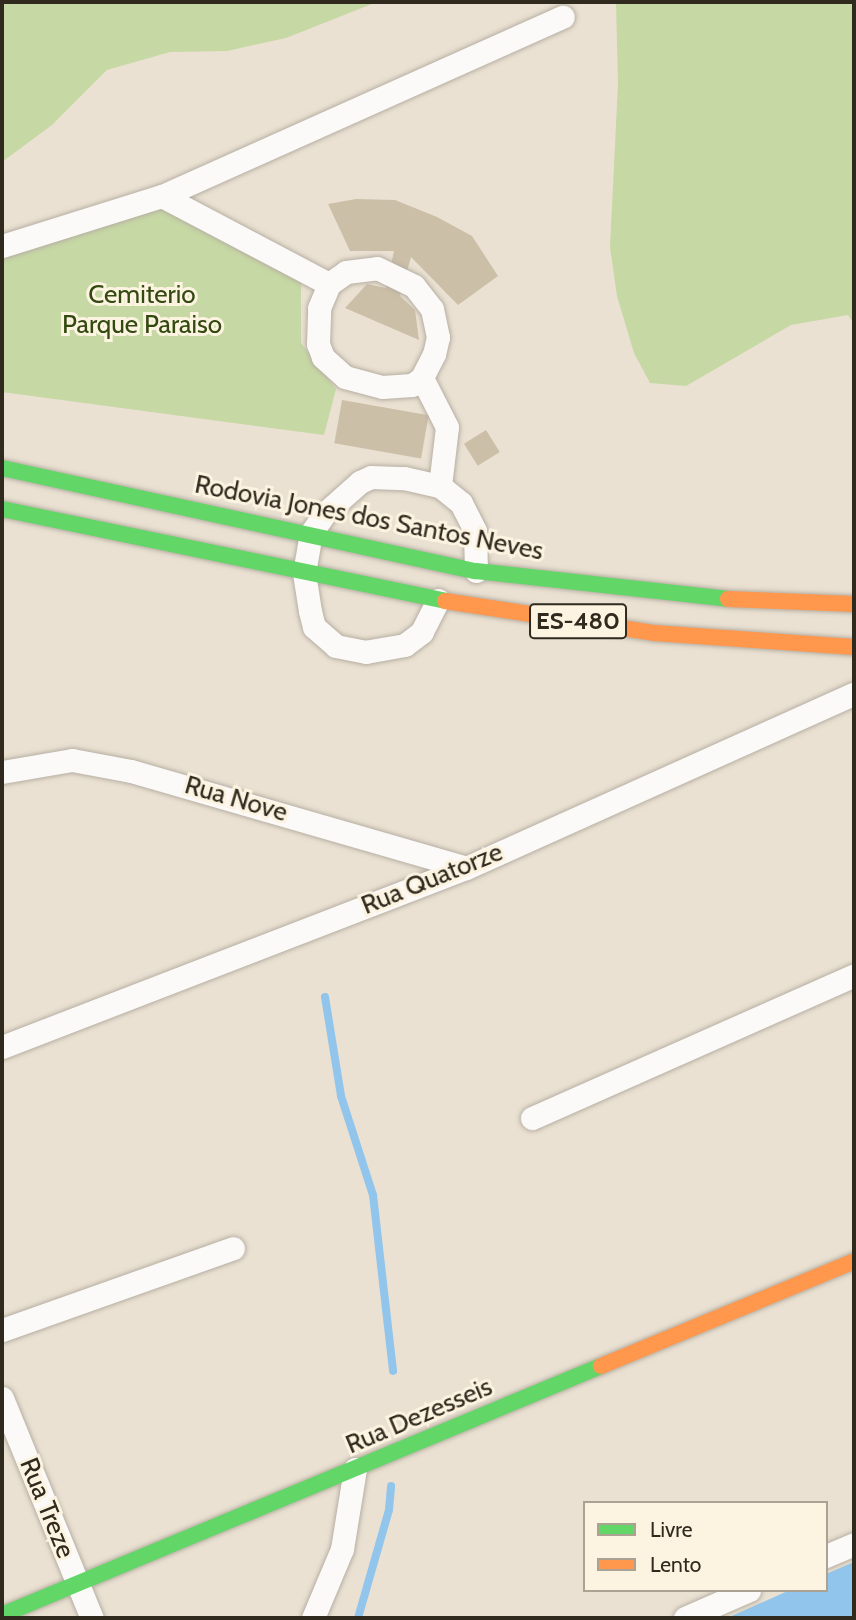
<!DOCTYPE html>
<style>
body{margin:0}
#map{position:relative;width:856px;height:1620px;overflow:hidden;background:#eae1d2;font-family:Cabin,sans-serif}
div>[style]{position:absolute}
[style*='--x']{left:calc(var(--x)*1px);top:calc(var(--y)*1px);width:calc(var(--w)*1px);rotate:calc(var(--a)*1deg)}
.green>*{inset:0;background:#c6d8a4}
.water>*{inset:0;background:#92c5eb}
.stream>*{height:8px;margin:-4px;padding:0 4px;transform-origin:4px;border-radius:4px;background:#92c5eb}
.building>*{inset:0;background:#ccbfa8;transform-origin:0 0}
.roads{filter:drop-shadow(0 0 2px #b6afa3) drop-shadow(0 0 2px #b6afa3)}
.street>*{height:23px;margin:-11.5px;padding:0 11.5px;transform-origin:11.5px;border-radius:11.5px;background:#fcfaf8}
.fast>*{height:16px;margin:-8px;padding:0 8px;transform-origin:8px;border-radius:8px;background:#63d668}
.slow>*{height:16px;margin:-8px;padding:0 8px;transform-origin:8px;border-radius:8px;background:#ff974d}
span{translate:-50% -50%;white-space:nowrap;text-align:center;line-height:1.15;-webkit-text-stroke:6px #fdf3e1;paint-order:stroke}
.shield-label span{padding:2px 5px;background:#fdf3e1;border:2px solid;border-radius:5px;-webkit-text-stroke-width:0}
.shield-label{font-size:24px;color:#2f291e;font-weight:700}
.park-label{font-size:26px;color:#324a10}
.street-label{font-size:26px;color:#2f291e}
.frame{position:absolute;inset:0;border:4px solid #2f291e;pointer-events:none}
.legend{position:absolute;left:583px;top:1501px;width:245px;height:91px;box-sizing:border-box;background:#fdf3e1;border:2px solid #aba293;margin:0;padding:9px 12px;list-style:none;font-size:21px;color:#2f291e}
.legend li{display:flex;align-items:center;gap:14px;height:35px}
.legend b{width:35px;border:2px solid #aba293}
</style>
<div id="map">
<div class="green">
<i style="clip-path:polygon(2px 2px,377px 2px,286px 38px,227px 51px,170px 52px,107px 70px,52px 125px,2px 162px)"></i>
<i style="clip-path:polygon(616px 2px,854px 2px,854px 324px,848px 315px,791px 325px,686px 386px,650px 383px,634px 353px,617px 296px,610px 247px,618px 84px)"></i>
<i style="clip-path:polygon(150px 202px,301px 281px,301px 343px,336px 389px,324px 435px,2px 392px,2px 250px)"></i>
</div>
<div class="water">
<i style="clip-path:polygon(854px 1562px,854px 1618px,727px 1618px,790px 1590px,826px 1590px,826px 1574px)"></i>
</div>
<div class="stream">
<i style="--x:325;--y:997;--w:100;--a:80.8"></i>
<i style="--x:341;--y:1096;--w:104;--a:72.1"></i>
<i style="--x:373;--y:1195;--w:177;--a:83.5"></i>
<i style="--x:358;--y:1618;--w:112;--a:-74"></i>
<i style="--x:389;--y:1510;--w:24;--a:-85"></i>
</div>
<div class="building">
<i style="clip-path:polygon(356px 199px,395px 200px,437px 217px,472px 236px,498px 276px,458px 305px,411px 257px,400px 296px,415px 310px,419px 340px,345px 308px,367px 284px,386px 288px,394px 251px,350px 251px,328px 204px)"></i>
<i style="left:342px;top:400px;width:88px;height:44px;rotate:10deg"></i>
<i style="left:486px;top:430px;width:26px;height:26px;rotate:58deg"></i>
</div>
<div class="roads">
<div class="street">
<i style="--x:162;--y:196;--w:189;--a:27.8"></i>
<i style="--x:2;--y:246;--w:168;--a:-17.4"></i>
<i style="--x:162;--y:196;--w:439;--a:-24.1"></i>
<i style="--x:377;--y:268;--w:41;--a:25.9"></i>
<i style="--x:414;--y:286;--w:29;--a:52"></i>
<i style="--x:432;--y:309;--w:29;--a:78"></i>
<i style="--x:438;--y:337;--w:17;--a:103"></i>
<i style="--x:434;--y:354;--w:27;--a:117"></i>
<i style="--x:422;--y:378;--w:12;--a:145"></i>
<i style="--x:412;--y:385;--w:30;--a:176"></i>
<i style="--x:382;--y:387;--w:38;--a:-165"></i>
<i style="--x:345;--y:377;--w:30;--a:-138"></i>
<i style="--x:323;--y:357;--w:14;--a:-111"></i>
<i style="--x:318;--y:344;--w:36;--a:-88"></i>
<i style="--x:319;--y:308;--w:26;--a:-67"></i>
<i style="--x:329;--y:284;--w:21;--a:-35"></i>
<i style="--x:346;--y:272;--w:31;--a:-7"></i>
<i style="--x:422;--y:378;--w:55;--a:63"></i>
<i style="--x:447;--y:427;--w:59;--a:96.8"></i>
<i style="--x:438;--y:600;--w:36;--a:117"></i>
<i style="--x:422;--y:632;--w:21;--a:143"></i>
<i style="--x:405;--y:645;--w:40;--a:170"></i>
<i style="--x:366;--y:652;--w:31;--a:-169"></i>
<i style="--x:336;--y:646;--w:29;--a:-139"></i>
<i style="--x:314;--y:627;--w:16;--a:-104"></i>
<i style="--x:310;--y:611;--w:38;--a:-99"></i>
<i style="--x:304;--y:573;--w:41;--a:-80.1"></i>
<i style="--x:311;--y:533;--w:24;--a:-55"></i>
<i style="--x:325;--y:513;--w:47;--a:-41.5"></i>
<i style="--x:360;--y:482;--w:12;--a:-24"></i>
<i style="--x:371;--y:477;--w:33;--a:2"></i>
<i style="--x:404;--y:478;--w:37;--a:13"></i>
<i style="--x:440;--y:486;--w:27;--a:39"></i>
<i style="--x:461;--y:503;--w:31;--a:63"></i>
<i style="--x:475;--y:531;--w:40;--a:88.6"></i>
<i style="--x:2;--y:772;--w:71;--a:-9.7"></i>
<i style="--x:72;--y:760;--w:60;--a:10.6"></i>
<i style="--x:131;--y:771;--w:349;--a:16.1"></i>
<i style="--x:2;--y:1047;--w:497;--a:-21.1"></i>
<i style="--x:466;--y:868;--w:425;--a:-24.2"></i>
<i style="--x:532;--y:1118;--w:352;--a:-23.9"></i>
<i style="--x:2;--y:1330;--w:245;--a:-19.5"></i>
<i style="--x:2;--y:1398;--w:238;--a:67.8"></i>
<i style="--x:826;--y:1556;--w:30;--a:-23"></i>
<i style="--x:313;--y:1618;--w:75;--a:-67.2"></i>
<i style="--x:342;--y:1549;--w:81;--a:-80.8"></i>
<i style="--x:685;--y:1618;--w:70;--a:-23.6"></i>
</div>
<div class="fast">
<i style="--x:2;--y:468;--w:485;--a:12.3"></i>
<i style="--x:476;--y:571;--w:254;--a:6.3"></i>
<i style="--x:2;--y:509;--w:452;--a:11.7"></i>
<i style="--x:2;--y:1615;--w:649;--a:-22.57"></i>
</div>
<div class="slow">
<i style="--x:728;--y:599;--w:126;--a:2.3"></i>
<i style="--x:445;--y:601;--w:211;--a:8.7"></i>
<i style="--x:654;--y:633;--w:200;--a:4"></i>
<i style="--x:601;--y:1366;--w:274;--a:-22.5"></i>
</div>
</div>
<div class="shield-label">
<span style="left:578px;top:621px">ES-480</span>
</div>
<div class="park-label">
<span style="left:142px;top:310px">Cemiterio<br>Parque Paraiso</span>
</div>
<div class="street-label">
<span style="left:369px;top:518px;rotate:11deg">Rodovia Jones dos Santos Neves</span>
<span style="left:236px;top:799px;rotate:16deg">Rua Nove</span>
<span style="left:432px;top:879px;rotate:-22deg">Rua Quatorze</span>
<span style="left:419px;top:1416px;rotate:-23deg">Rua Dezesseis</span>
<span style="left:47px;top:1508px;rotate:68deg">Rua Treze</span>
</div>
<div class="frame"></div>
<ul class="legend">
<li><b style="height:9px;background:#63d668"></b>Livre</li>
<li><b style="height:9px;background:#ff974d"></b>Lento</li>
</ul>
</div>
